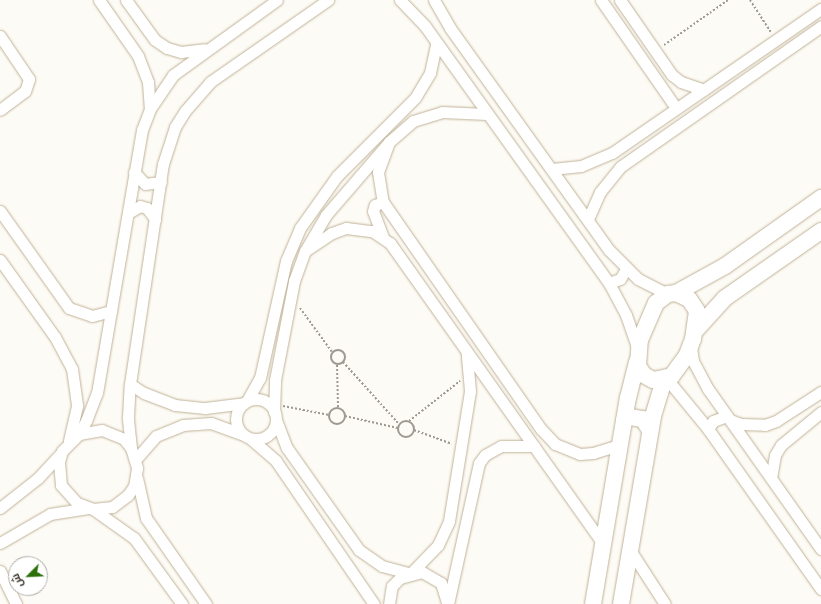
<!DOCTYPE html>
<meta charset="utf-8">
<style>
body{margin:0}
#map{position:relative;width:821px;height:604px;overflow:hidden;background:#fdfbf5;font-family:"Work Sans",Cairo,sans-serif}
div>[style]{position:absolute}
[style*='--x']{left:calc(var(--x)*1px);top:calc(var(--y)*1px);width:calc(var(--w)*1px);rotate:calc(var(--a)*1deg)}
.path>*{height:2px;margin-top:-1px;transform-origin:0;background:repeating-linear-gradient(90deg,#9e9a92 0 2px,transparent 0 4px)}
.path>.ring{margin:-1px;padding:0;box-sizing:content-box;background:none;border:2px solid #9e9a92;border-radius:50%}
.roads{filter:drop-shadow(0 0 1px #c0b297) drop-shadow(0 0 1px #c0b297)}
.street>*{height:11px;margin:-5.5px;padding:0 5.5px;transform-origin:5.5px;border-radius:5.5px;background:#fff}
.street>.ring{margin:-5.5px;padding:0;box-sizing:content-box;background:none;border:11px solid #fff;border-radius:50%}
.secondary>*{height:16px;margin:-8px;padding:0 8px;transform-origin:8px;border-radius:8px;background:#fff}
span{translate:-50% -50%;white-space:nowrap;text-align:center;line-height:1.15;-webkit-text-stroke:3px #fff;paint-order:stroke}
.north{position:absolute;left:8px;top:556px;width:40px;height:40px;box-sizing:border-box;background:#fff;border:1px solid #b1aeaa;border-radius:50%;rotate:246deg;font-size:11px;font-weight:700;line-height:16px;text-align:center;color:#3b352a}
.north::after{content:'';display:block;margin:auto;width:14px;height:18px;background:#2c700c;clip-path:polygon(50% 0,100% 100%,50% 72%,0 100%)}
</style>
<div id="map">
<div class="path">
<i style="--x:750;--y:0;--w:38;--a:57"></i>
<i style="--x:664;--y:45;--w:78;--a:-35.1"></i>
<i style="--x:300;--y:308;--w:54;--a:54"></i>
<i class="ring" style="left:331px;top:350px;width:12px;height:12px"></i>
<i style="--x:343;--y:362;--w:84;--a:47.9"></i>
<i style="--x:337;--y:365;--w:42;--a:88.6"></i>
<i style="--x:283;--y:406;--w:47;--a:11.1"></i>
<i class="ring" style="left:329px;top:408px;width:14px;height:14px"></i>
<i style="--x:345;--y:416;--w:54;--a:12.8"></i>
<i class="ring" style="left:398px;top:421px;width:14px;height:14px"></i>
<i style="--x:409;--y:421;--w:65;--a:-38.1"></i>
<i style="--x:414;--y:430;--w:40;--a:20.2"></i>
</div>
<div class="roads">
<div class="street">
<i style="--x:99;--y:0;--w:68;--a:55.1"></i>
<i style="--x:138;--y:56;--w:28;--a:69"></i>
<i style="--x:148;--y:82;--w:27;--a:86"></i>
<i style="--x:126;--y:0;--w:49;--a:54.1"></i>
<i style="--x:155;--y:40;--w:14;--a:34"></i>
<i style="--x:167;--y:48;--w:15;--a:16"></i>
<i style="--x:181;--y:52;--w:23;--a:-7"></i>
<i style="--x:400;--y:0;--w:36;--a:46"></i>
<i style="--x:425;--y:26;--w:316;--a:54.4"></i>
<i style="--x:609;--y:283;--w:36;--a:62"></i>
<i style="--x:626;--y:315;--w:37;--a:71"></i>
<i style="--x:434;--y:0;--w:32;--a:60"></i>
<i style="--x:450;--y:28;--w:273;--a:54.4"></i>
<i style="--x:609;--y:250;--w:41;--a:45"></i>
<i style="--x:638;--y:279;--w:34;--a:27"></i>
<i style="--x:601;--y:0;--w:131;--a:55.2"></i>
<i style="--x:620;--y:0;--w:91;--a:55.3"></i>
<i style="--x:672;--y:75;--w:11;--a:38"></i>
<i style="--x:681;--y:82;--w:24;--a:19"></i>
<i style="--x:0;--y:36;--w:52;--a:56"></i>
<i style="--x:29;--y:79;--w:13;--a:108"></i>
<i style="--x:25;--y:91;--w:31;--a:143"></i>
<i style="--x:389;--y:142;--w:32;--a:110"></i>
<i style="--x:378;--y:172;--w:30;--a:81"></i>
<i style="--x:383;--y:202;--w:277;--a:55.2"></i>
<i style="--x:541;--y:429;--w:21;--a:47"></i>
<i style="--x:555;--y:444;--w:27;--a:22"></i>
<i style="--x:580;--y:454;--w:13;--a:-4"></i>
<i style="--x:593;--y:453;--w:28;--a:-17"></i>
<i style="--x:552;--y:169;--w:29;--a:-6"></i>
<i style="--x:581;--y:166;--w:34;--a:-23"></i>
<i style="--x:612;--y:153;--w:254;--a:-34.6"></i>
<i style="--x:134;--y:172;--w:16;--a:47"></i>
<i style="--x:145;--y:184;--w:16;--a:-7"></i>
<i style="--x:383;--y:202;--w:9;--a:159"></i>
<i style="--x:375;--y:205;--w:6;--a:108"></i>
<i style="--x:373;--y:211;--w:28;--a:69"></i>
<i style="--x:0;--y:211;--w:119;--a:54.6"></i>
<i style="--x:69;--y:308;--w:24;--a:19"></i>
<i style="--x:92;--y:316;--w:20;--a:-15"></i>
<i style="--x:128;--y:213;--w:14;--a:-30"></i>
<i style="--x:140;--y:206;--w:7;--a:16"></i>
<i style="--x:147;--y:208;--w:14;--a:54"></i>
<i style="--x:588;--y:219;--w:30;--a:-66"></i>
<i style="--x:600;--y:192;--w:32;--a:-51"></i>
<i style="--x:620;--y:167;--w:246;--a:-35"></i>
<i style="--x:305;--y:251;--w:32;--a:-34"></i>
<i style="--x:332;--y:233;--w:15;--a:-20"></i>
<i style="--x:346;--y:228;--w:26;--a:7"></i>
<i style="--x:372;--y:231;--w:22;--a:34"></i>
<i style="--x:390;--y:243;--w:369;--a:54.7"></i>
<i style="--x:0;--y:260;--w:95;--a:54.5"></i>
<i style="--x:55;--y:337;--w:36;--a:62"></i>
<i style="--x:72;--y:369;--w:37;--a:82"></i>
<i style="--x:77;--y:406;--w:36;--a:103"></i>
<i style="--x:609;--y:283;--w:12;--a:-20"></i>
<i style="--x:620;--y:279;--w:12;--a:-59"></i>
<i style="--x:691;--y:347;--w:14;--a:82"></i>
<i style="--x:693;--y:361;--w:32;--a:62"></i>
<i style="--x:708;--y:389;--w:196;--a:54.8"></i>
<i style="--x:667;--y:379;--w:65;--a:50.6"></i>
<i style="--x:708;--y:429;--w:196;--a:54.8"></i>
<i style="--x:130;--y:384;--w:17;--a:33"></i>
<i style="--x:144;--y:393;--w:33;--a:21"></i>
<i style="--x:175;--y:405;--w:30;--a:6"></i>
<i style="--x:205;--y:408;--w:39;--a:-7"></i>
<i class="ring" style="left:236px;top:399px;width:29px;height:29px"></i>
<i style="--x:247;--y:401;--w:26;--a:-61"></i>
<i style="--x:260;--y:378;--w:120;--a:-77.5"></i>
<i style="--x:286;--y:261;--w:36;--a:-67"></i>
<i style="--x:300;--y:228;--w:64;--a:-54.6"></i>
<i style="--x:337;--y:176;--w:110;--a:-45"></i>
<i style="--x:415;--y:98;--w:29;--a:-59"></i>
<i style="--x:430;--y:73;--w:30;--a:-78"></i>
<i style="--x:274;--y:412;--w:32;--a:-88"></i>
<i style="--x:275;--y:380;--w:101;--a:-79.1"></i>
<i style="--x:294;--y:281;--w:32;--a:-70"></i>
<i style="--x:305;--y:251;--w:42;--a:-59.7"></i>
<i style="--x:326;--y:215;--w:96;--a:-49.2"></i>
<i style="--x:389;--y:142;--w:32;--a:-41"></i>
<i style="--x:413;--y:121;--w:30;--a:-17"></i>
<i style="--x:442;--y:112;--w:45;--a:2.5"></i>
<i style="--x:276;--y:420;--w:30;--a:69"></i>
<i style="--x:287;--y:448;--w:125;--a:54.8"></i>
<i style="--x:359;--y:550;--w:28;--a:35"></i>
<i style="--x:382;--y:566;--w:28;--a:15"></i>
<i style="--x:730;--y:420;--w:12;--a:20"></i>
<i style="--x:741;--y:424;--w:24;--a:2"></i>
<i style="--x:765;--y:425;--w:12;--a:-20"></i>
<i style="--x:776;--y:421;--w:54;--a:-32.8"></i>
<i style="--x:708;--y:429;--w:9;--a:-58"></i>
<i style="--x:713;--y:421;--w:15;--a:-20"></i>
<i style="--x:79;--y:434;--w:23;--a:-10"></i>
<i style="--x:102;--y:430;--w:24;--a:22"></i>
<i style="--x:124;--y:439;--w:11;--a:52"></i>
<i style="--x:131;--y:448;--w:21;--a:73"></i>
<i style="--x:137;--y:468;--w:18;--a:99"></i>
<i style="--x:134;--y:486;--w:11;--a:124"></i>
<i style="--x:128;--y:495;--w:20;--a:143"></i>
<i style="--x:112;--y:507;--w:19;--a:174"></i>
<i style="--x:93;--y:509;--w:17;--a:-159"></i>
<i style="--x:77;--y:503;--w:24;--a:-132"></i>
<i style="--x:61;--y:485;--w:23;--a:-95"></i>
<i style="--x:59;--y:462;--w:11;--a:-75"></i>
<i style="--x:62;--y:451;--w:24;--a:-45"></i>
<i style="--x:79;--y:434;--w:15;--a:-62"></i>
<i style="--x:86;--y:421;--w:30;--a:-69"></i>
<i style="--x:97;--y:393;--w:267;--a:-80.3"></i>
<i style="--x:142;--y:130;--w:22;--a:-69"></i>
<i style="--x:150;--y:109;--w:41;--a:-55.9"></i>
<i style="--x:173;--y:75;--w:128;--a:-35.8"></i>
<i style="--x:251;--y:439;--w:33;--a:41"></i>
<i style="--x:276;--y:461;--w:173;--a:55.6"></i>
<i style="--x:131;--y:448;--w:31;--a:-96"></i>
<i style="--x:128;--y:417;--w:33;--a:-87"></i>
<i style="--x:130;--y:384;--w:222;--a:-81.5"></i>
<i style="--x:163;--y:164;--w:39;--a:-72"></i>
<i style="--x:175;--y:127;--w:19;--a:-58"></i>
<i style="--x:185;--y:111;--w:38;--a:-49"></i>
<i style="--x:210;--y:82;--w:144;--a:-34.8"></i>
<i style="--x:136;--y:459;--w:30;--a:-49"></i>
<i style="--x:156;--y:436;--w:29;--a:-22"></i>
<i style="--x:183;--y:425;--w:28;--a:-4"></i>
<i style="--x:211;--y:423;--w:33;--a:20"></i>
<i style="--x:137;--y:478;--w:41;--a:77.3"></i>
<i style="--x:146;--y:518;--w:105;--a:55.1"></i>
<i style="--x:771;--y:478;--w:23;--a:-80"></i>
<i style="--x:775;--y:455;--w:12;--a:-59"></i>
<i style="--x:781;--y:445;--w:52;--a:-39.5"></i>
<i style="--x:0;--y:508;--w:48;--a:-38.3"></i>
<i style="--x:38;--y:478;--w:33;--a:-47"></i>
<i style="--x:93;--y:509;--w:50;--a:35.3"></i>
<i style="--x:134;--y:538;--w:82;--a:54"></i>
<i style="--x:0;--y:543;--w:58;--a:-30.1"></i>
<i style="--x:50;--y:514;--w:37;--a:-9"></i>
<i style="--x:630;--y:550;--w:64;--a:57.1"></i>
<i style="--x:0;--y:571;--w:37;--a:64"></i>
<i style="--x:411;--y:573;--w:39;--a:-46"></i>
<i style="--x:438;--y:545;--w:26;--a:-65"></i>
<i style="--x:449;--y:521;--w:132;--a:-80.8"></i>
<i style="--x:470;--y:391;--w:38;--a:-95"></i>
<i style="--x:389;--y:604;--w:18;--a:-81"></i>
<i style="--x:392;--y:586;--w:11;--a:-45"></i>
<i style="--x:400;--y:578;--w:23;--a:-15"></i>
<i style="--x:422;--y:572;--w:22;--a:30"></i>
<i style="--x:441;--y:583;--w:21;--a:73"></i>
<i style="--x:448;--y:604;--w:144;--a:-77.6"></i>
<i style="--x:479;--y:463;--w:10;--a:-53"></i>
<i style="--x:485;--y:455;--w:18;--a:-29"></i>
<i style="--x:501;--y:446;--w:33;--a:0"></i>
</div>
<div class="secondary">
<i style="--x:676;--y:293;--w:14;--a:25"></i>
<i style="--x:689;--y:299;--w:14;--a:56"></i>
<i style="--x:697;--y:311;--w:28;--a:98"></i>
<i style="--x:693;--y:339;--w:17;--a:111"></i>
<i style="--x:687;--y:355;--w:26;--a:126"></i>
<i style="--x:672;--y:376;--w:19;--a:168"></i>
<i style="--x:653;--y:380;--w:10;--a:-151"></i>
<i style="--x:644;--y:375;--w:11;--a:-124"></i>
<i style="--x:638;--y:366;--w:26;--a:-86"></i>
<i style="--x:640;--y:340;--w:40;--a:-66.6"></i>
<i style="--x:656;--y:303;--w:15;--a:-37"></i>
<i style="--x:668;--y:294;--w:8;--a:-7"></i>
<i style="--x:676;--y:293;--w:56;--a:-28.9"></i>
<i style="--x:725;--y:266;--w:118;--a:-35.3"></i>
<i style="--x:696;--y:330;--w:43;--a:-47.8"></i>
<i style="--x:725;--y:298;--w:117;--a:-34.9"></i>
<i style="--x:624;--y:420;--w:7;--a:-27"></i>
<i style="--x:630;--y:417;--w:13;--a:9"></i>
<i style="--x:643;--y:419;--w:13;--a:58"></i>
<i style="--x:593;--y:604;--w:209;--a:-80.4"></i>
<i style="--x:628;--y:398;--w:38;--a:-76"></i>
<i style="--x:621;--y:604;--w:191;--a:-80.3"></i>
<i style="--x:653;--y:416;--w:38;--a:-73"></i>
</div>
</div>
<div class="north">ش</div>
</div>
